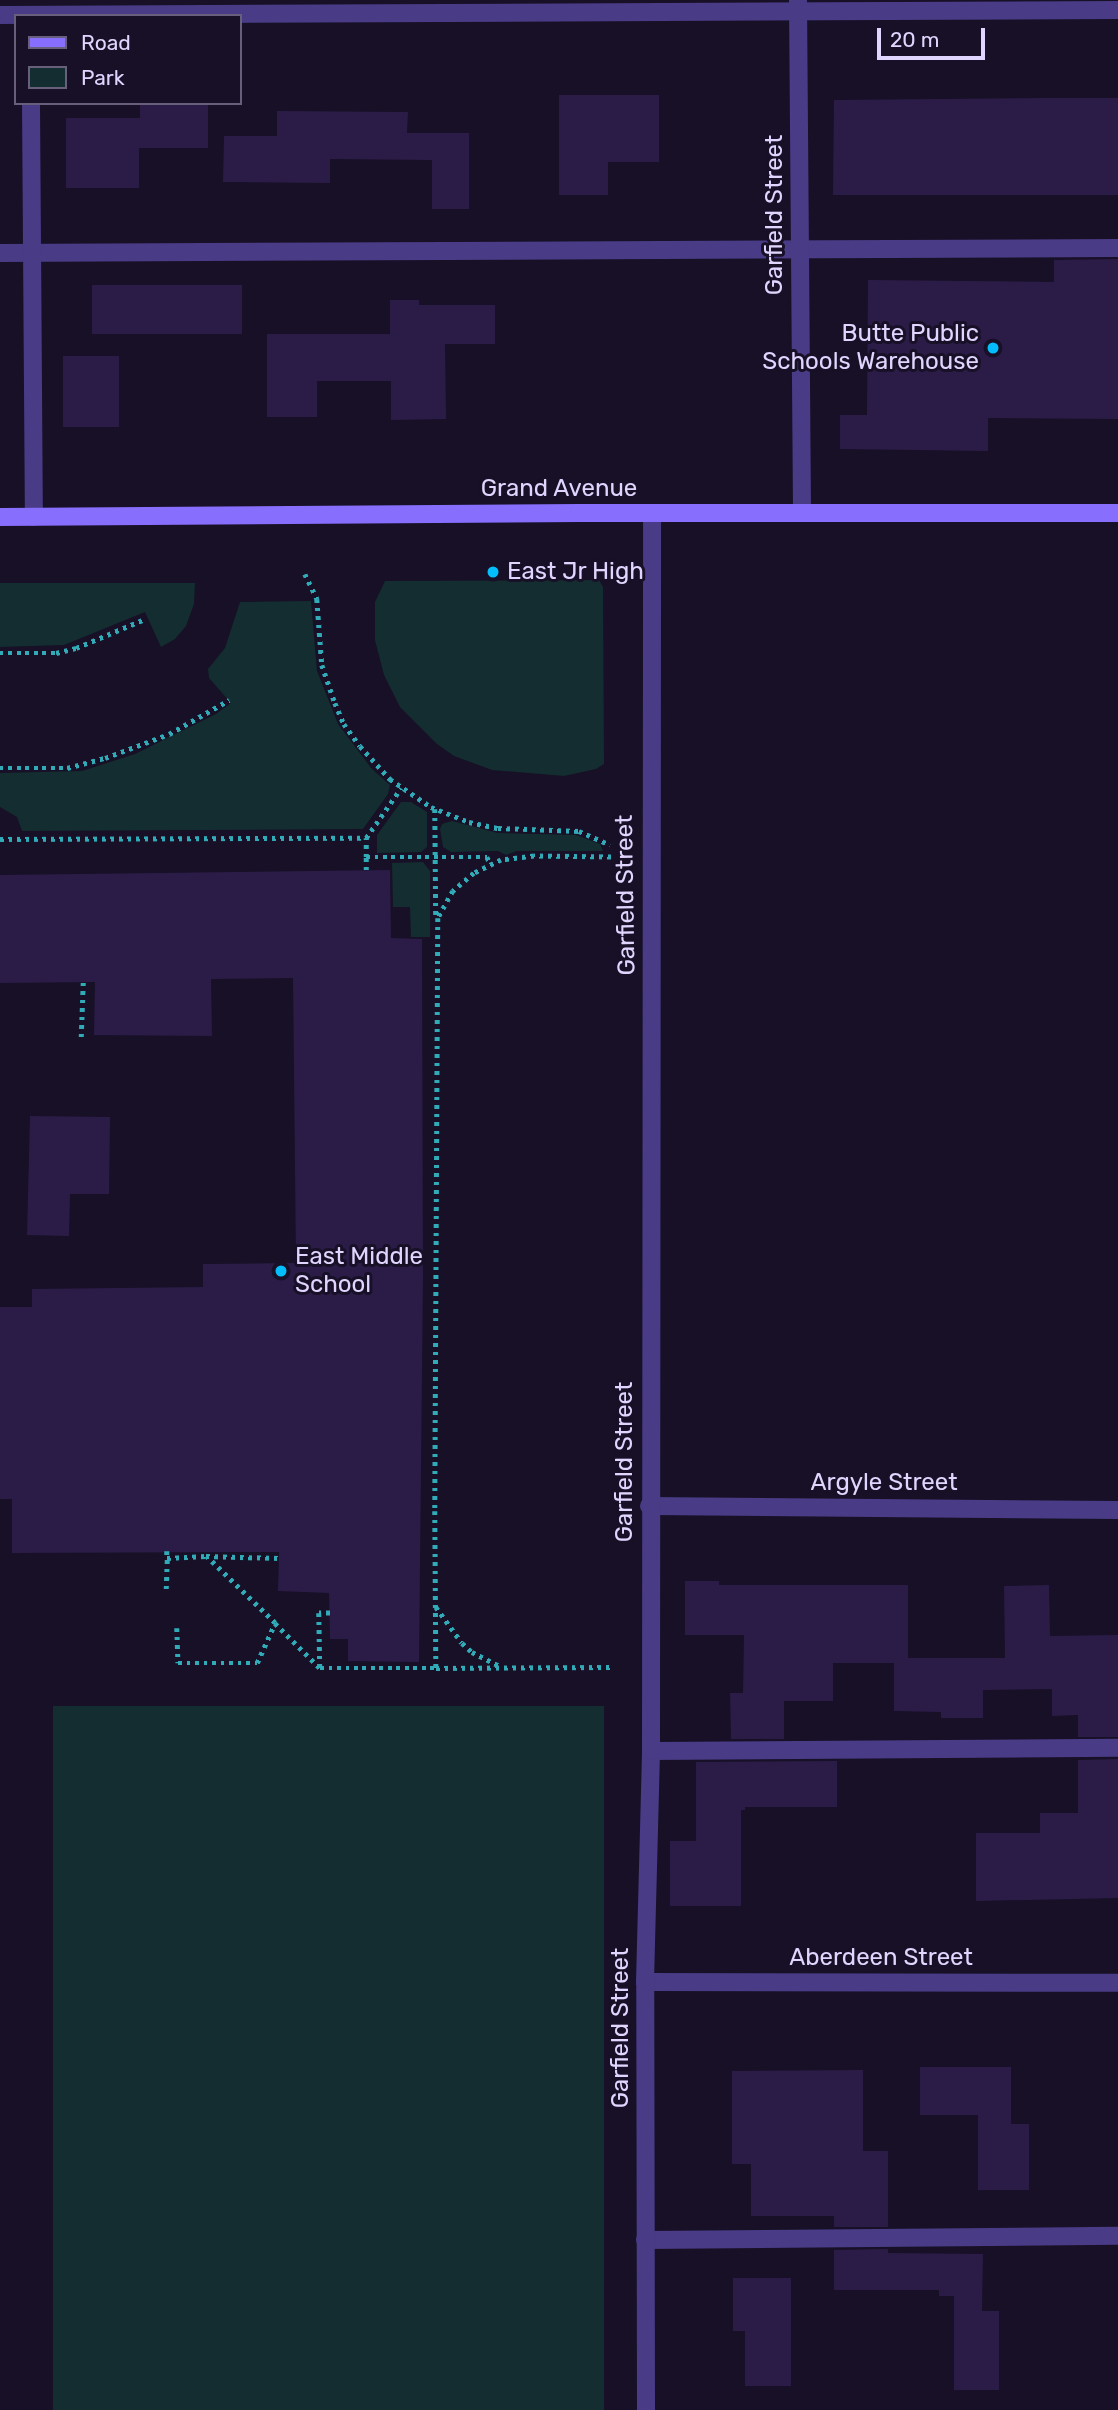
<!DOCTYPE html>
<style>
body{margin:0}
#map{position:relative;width:1118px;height:2410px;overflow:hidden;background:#171026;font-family:Rubik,sans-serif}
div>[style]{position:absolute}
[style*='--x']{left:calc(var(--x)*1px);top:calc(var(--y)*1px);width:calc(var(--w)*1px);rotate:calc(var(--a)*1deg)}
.green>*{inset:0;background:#132d30;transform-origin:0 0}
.building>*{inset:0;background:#2b1c47;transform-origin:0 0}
.path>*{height:4.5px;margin-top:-2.25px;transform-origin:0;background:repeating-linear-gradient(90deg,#31abb7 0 3.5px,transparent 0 8.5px)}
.service>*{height:18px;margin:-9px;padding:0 9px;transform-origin:9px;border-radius:9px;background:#493b85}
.minor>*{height:18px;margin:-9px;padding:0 9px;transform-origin:9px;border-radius:9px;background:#493b85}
.secondary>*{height:18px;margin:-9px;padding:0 9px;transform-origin:9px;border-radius:9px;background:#876efd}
.dots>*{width:19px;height:19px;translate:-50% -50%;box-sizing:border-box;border:4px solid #171026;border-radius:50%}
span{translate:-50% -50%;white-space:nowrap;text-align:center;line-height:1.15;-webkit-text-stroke:6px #171026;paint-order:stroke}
.street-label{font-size:24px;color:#e0d5fe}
.poi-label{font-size:24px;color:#e0d5fe}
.right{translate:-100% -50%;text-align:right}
.left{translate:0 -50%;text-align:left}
.legend{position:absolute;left:14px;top:14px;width:228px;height:91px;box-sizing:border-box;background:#171026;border:2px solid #675f7c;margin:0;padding:9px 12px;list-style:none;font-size:21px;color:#e0d5fe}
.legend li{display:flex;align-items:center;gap:14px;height:35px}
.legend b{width:35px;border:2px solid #675f7c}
.scale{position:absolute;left:877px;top:28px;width:108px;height:32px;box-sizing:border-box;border:4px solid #e0d5fe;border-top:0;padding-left:9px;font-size:21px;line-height:24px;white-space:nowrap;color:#e0d5fe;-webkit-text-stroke:5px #171026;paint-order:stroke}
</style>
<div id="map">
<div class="green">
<i style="clip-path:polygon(599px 580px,603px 587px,604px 764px,596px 769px,564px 776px,492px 770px,454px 756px,437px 744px,400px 707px,384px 675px,375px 640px,375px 602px,385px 581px)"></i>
<i style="clip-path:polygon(0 583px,195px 583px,194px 604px,186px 626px,175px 639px,161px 647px,145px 612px,64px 645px,0 647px)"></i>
<i style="clip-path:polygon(311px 601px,317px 671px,338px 724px,372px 769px,390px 785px,388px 794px,363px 829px,22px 831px,17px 817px,0 807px,0 773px,82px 771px,135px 754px,216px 714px,231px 703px,209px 678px,208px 669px,225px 648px,240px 602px)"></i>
<i style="clip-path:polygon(401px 802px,411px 802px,427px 812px,427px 847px,421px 852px,377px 853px,377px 835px)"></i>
<i style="clip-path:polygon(452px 821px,498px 833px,576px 835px,600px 844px,603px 851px,517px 851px,506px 855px,498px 851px,451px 852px,443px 847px,440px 829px,442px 824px)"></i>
<i style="clip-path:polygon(423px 862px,430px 871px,430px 937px,411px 937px,410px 907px,393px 907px,392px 863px)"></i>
<i style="left:604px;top:1706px;width:704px;height:551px;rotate:90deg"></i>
</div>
<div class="building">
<i style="clip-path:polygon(559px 95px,659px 95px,659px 162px,608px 162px,608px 195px,559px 195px)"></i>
<i style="clip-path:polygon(1046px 98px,1118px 98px,1118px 195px,833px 195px,834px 100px)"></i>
<i style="clip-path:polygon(140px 103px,208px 103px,208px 148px,139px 148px,139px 188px,66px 188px,66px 118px,140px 118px)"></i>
<i style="clip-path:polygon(277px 111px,408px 112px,407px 133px,469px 133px,469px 209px,432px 209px,432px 160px,330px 159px,330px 183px,223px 182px,224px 136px,277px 136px)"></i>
<i style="clip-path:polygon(1118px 259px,1118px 419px,988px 418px,988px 451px,840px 449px,840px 415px,867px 415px,868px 280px,1054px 282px,1054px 260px)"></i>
<i style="left:242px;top:285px;width:49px;height:150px;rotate:90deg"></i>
<i style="clip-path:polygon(390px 300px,419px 300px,419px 305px,495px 305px,495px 344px,445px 344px,446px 419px,391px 420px,391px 381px,317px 381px,317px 417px,267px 417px,267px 334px,390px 334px)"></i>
<i style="left:63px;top:356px;width:56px;height:71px"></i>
<i style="clip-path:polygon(390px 870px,391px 938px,422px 939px,423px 1277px,419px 1662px,348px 1661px,348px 1639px,330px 1639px,329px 1593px,278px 1591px,279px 1552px,12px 1553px,12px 1499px,0 1499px,0 1307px,32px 1307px,32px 1289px,203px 1287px,203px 1264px,296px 1263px,293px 978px,211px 979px,212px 1036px,94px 1035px,95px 982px,0 983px,0 875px)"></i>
<i style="clip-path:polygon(30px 1116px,110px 1117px,109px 1194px,70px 1194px,69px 1236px,27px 1235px)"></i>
<i style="clip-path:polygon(685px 1581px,719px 1581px,719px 1585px,908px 1585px,908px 1658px,1005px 1658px,1004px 1586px,1049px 1585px,1050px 1636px,1118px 1635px,1118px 1737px,1078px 1737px,1078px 1715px,1052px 1716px,1052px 1689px,983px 1690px,983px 1718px,941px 1718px,941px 1712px,894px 1711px,894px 1663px,833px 1663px,833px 1701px,784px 1701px,784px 1739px,731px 1739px,730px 1693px,743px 1693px,744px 1635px,685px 1635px)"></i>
<i style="clip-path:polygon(1118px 1759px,1118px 1898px,976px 1901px,976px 1833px,1040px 1833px,1040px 1813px,1078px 1813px,1078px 1760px)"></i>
<i style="clip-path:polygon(837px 1761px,837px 1807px,745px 1807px,745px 1810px,741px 1810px,741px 1906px,670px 1906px,670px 1841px,696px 1841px,696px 1762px)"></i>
<i style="clip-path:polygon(920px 2067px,1011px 2067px,1011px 2124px,1029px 2124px,1029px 2190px,978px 2190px,978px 2115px,920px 2115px)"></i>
<i style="clip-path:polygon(863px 2070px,863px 2151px,888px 2151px,888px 2227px,834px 2227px,834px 2216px,751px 2216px,751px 2164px,732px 2164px,732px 2071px)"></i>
<i style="clip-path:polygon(888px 2249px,888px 2253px,983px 2254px,982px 2311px,999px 2311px,999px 2390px,954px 2390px,954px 2296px,939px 2296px,939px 2290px,834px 2290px,834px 2250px)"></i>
<i style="clip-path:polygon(733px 2278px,791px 2278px,791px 2386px,745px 2386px,745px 2331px,733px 2331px)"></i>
</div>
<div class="path">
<i style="--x:305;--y:574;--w:28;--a:64"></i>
<i style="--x:317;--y:599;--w:66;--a:85.7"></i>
<i style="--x:322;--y:665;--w:40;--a:71.1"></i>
<i style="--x:335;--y:703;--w:23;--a:67"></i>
<i style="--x:344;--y:724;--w:27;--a:54"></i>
<i style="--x:360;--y:746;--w:45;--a:47.7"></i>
<i style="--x:390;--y:779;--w:50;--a:34.3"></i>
<i style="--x:431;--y:807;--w:41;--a:21.5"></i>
<i style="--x:469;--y:822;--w:30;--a:12"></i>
<i style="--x:498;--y:828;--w:81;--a:2.1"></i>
<i style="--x:579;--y:831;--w:34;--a:24"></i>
<i style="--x:0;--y:653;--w:56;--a:0"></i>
<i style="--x:56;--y:653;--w:21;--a:-14"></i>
<i style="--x:76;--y:648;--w:75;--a:-22.8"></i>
<i style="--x:0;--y:768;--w:67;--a:0"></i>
<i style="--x:67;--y:768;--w:39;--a:-15"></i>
<i style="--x:105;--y:758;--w:68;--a:-20.6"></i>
<i style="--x:169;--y:734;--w:69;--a:-29.5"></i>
<i style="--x:435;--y:809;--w:108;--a:89.5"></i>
<i style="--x:0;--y:839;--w:366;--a:-0.2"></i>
<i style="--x:366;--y:857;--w:19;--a:-90"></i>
<i style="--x:366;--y:838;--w:61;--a:-55"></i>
<i style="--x:611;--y:857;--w:77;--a:-179.3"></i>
<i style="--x:534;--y:856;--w:33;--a:173"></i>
<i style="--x:501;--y:860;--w:30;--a:154"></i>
<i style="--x:474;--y:873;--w:28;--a:139"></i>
<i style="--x:453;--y:891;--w:31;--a:119"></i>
<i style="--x:438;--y:918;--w:593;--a:90.29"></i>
<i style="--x:435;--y:1511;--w:157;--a:89.6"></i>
<i style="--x:436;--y:1668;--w:178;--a:-0.3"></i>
<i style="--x:366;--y:870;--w:13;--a:-90"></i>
<i style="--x:366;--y:857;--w:121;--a:0"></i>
<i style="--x:487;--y:857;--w:8;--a:60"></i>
<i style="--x:81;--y:1037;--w:55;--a:-87.9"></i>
<i style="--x:167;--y:1551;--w:7;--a:90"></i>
<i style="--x:167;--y:1558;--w:39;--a:-3"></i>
<i style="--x:166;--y:1589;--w:31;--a:-88"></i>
<i style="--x:436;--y:1607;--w:44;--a:54.2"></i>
<i style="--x:462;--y:1643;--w:13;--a:42"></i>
<i style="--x:472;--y:1652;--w:31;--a:27"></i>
<i style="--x:330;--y:1613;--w:11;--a:180"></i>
<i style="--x:319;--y:1613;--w:55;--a:89"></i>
<i style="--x:320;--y:1668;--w:116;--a:0"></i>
<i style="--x:275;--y:1623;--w:96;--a:-135.8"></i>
<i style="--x:206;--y:1556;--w:73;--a:1.6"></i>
<i style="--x:177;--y:1628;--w:35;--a:88"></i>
<i style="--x:178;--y:1663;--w:79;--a:0"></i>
<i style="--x:257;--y:1663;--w:44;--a:-65.8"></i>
<i style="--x:275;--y:1623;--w:64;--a:45"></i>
</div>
<div class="service">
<i style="--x:0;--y:253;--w:1118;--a:-0.26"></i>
<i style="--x:651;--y:1751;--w:467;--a:-0.4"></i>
<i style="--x:645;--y:2240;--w:473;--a:-0.5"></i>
</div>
<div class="minor">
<i style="--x:798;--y:0;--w:513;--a:89.55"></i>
<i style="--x:0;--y:15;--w:1118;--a:-0.26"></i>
<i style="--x:31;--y:103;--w:414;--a:89.6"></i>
<i style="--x:649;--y:1506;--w:469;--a:0.5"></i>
<i style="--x:645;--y:1982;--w:473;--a:0.1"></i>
<i style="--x:646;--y:2410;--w:428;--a:-90.1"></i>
<i style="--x:645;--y:1982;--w:231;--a:-88.5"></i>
<i style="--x:651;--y:1751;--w:1238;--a:-89.95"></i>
</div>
<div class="secondary">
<i style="--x:0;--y:517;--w:580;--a:-0.4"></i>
<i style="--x:580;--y:513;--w:538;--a:0"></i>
</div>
<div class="dots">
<i style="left:993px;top:348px;background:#04bdfb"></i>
<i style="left:493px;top:572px;background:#04bdfb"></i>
<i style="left:281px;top:1271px;background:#04bdfb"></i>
</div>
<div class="street-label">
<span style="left:775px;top:215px;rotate:-90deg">Garfield Street</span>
<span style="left:559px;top:489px">Grand Avenue</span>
<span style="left:626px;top:895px;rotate:-91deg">Garfield Street</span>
<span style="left:625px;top:1462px;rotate:-90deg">Garfield Street</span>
<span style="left:884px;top:1483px">Argyle Street</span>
<span style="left:881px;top:1958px">Aberdeen Street</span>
<span style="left:621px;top:2028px;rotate:-90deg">Garfield Street</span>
</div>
<div class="poi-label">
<span class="right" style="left:979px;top:348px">Butte Public<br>Schools Warehouse</span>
<span class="left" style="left:507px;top:572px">East Jr High</span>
<span class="left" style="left:295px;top:1271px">East Middle<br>School</span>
</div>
<ul class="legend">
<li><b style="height:9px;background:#876efd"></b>Road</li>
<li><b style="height:19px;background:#132d30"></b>Park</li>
</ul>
<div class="scale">20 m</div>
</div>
